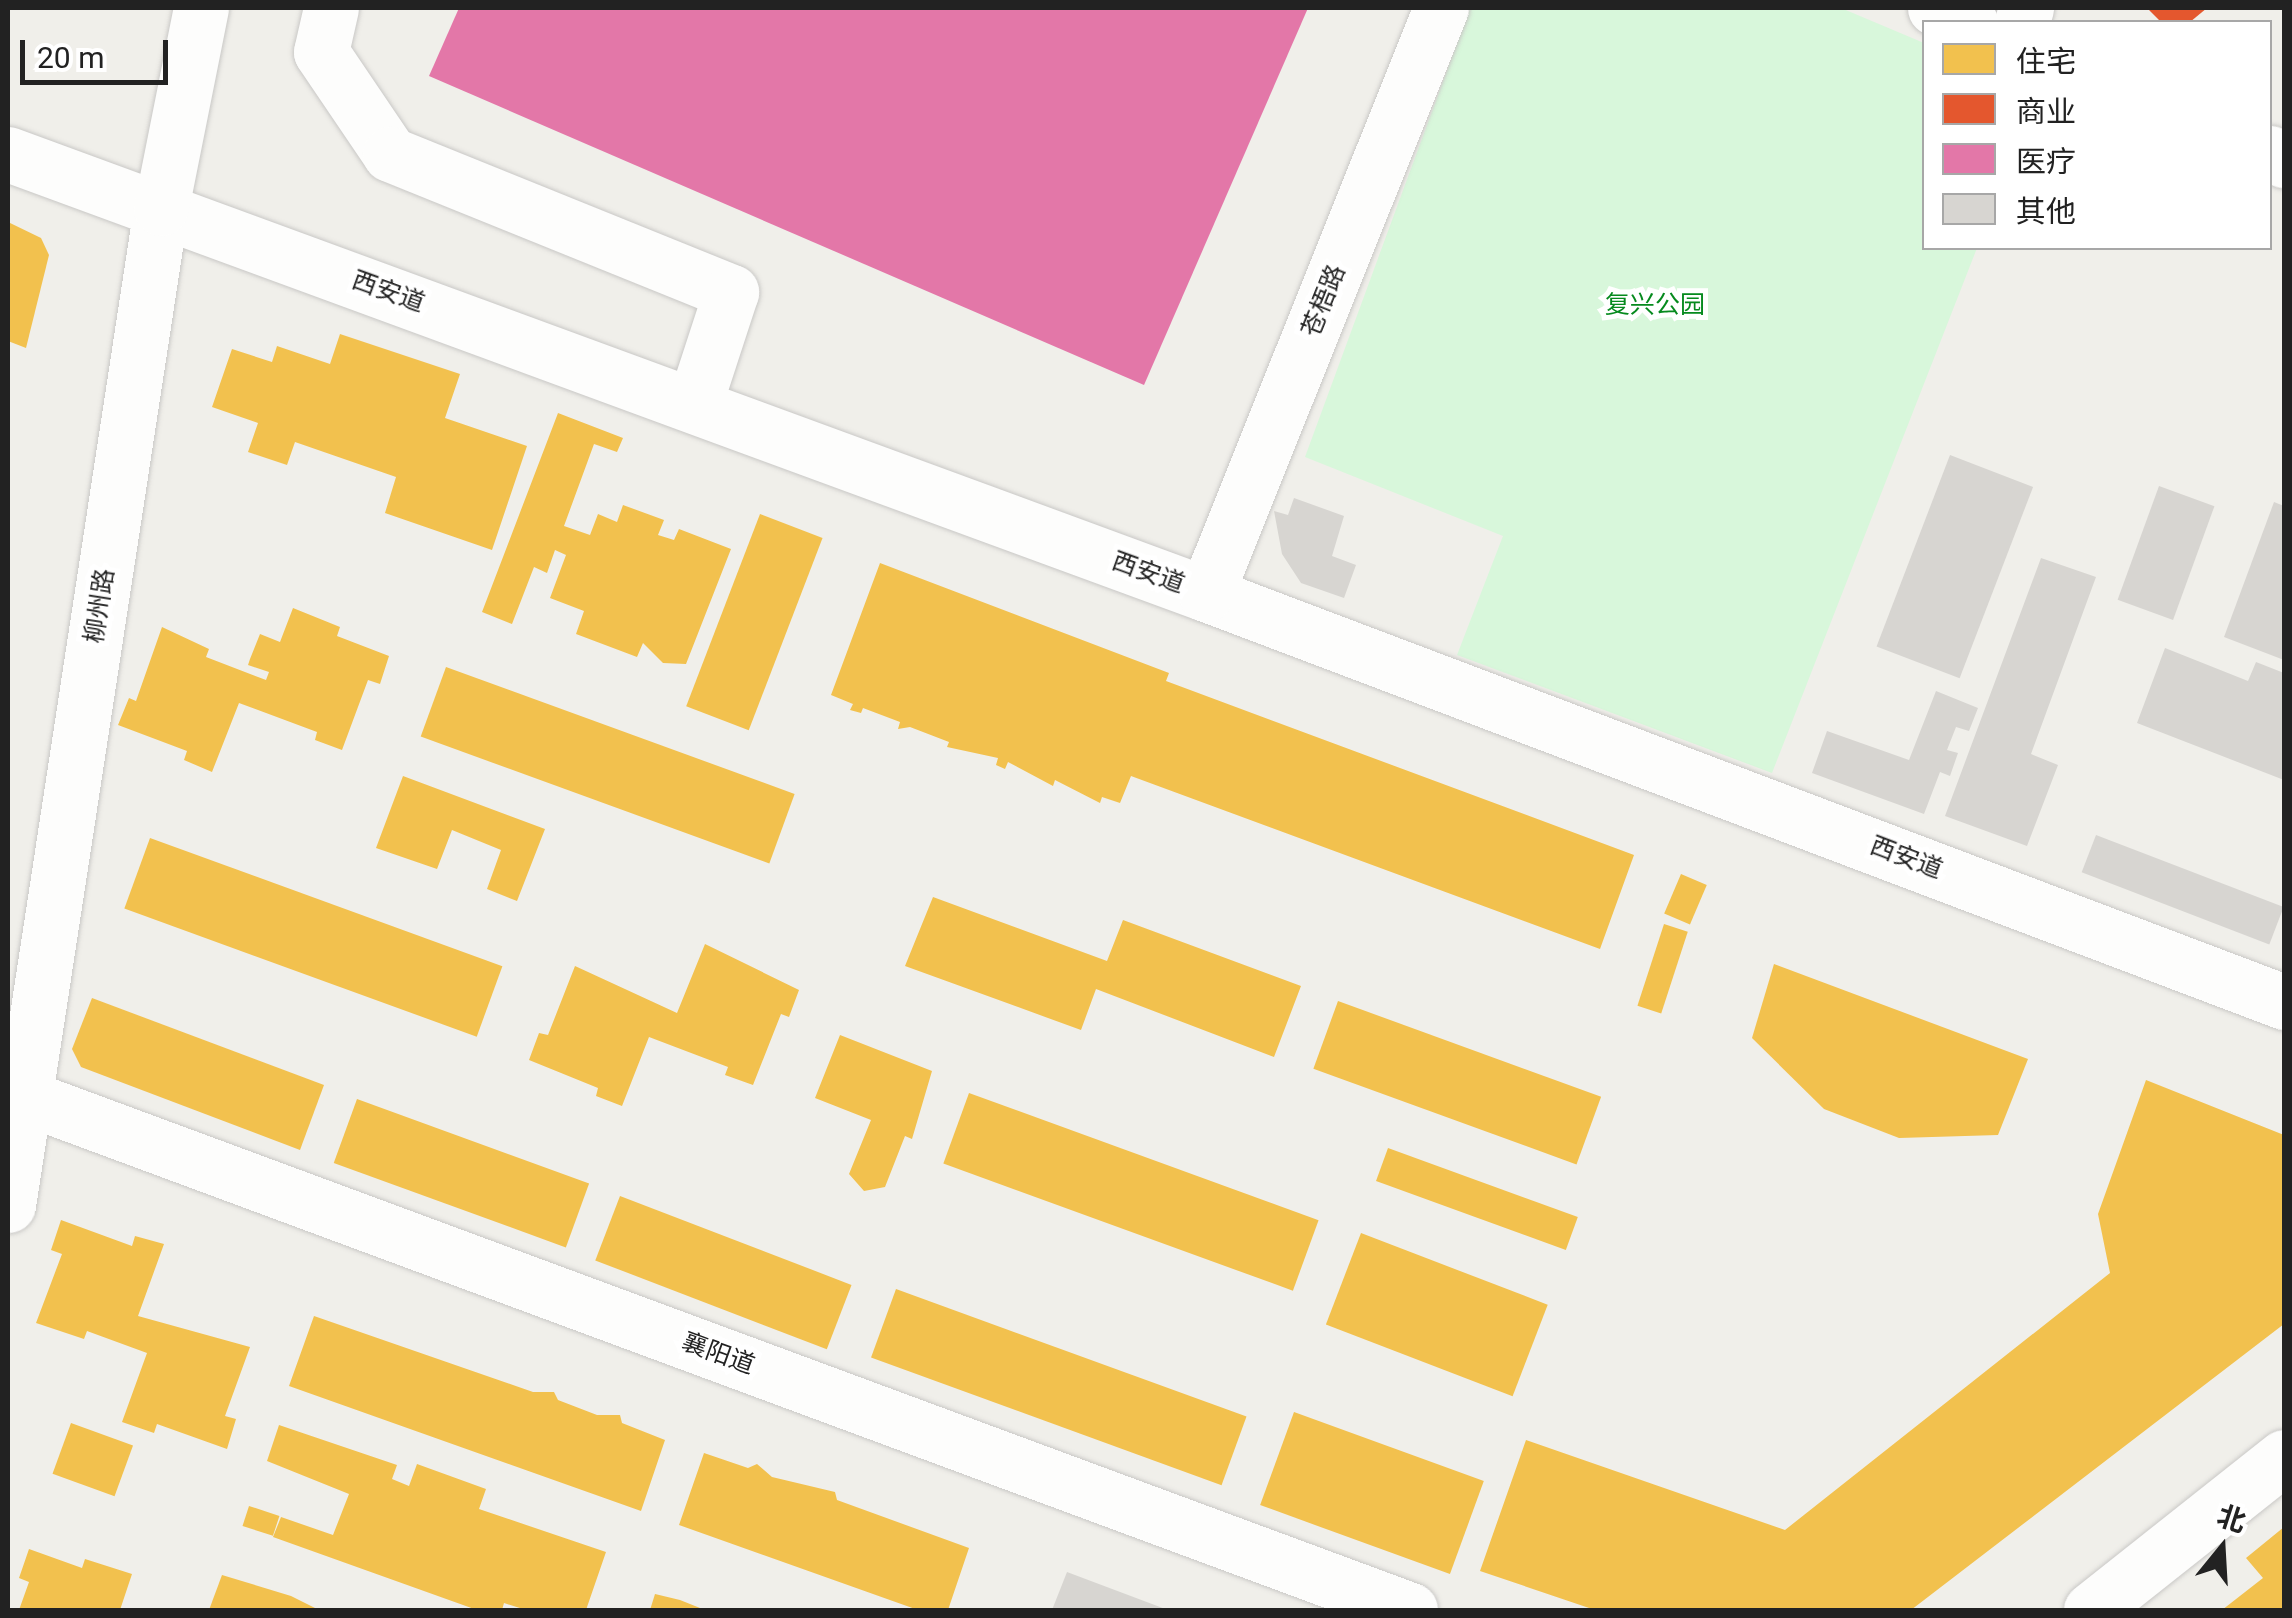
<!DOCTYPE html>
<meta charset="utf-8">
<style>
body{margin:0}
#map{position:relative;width:2292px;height:1618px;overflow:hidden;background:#f0efea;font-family:Roboto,"Noto Sans SC",sans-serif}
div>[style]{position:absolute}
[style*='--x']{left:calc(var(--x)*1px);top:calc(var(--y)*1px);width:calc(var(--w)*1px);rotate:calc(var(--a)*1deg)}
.park>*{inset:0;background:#d8f7db}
.homes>*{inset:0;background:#f2c14e;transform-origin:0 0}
.shops>*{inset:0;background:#e4572e}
.health>*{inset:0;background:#e377a8}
.building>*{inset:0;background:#d7d5d1;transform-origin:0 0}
.roads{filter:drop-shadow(0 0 2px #c9c8c6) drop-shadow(0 0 2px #c9c8c6)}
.minor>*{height:55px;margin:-27.5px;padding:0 27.5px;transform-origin:27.5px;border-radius:27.5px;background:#fdfdfc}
span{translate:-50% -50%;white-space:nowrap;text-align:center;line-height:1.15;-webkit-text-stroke:10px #fff;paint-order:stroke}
.street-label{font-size:25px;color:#222}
.park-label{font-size:25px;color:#068a1e}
.frame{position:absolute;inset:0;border:10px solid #222;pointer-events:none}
.legend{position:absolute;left:1922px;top:20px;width:350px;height:230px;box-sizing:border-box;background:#fff;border:2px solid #a7a7a7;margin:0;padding:12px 18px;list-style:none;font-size:30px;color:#222}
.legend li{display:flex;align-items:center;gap:20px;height:50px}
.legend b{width:50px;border:2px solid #a7a7a7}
.north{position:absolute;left:2172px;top:1498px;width:100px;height:100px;-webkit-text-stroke:8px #fff;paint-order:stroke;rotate:18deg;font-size:28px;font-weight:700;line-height:40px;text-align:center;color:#222}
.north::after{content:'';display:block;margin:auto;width:35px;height:45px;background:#222;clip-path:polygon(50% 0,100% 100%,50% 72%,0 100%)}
.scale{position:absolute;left:20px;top:40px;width:148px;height:45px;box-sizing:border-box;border:5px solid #222;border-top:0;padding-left:12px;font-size:30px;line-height:35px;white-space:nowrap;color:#222;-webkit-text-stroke:8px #fff;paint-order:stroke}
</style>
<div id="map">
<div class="park">
<i style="clip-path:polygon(1470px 8px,1841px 8px,1924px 43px,1924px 248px,1977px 248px,1772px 773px,1457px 655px,1503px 536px,1305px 457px)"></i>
</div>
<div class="homes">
<i style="clip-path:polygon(8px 222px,41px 238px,49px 255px,26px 348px,8px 341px)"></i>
<i style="clip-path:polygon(340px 334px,460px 374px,445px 418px,527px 446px,492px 550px,385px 513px,396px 477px,295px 442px,287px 465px,248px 452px,258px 423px,212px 407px,232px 349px,272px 362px,277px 346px,330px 364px)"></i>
<i style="clip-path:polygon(558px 413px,623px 438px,617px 452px,594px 444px,564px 526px,590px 535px,598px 514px,617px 522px,623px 505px,664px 520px,658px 535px,674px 540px,679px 529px,731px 549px,686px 664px,663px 663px,643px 643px,637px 657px,576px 634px,584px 611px,550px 598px,566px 555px,555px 550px,547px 573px,534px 567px,512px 624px,482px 612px)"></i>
<i style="left:760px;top:514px;width:67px;height:206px;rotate:21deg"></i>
<i style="clip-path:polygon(880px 563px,1169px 673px,1166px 681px,1634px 855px,1600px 949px,1131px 776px,1120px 803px,1102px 797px,1100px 803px,1055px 780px,1053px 786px,1008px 762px,1005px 769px,996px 765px,998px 758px,947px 747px,949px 742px,910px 727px,898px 729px,900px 722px,863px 708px,861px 713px,850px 710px,853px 704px,831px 695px)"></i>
<i style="clip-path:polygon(293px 608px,340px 627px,337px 636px,389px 656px,380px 684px,368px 680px,342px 750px,315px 740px,317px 732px,239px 703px,212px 772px,184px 760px,187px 751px,118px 725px,129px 698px,136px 701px,162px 627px,209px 649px,206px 657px,266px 680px,269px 672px,248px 665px,250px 659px,260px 634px,280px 642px)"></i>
<i style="left:446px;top:667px;width:371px;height:74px;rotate:20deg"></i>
<i style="clip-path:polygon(403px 776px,545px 829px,517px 901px,487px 889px,501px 850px,452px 830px,437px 869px,376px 848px)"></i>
<i style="left:150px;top:838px;width:375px;height:75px;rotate:20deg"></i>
<i style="left:1681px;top:874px;width:28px;height:43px;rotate:23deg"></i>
<i style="clip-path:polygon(933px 897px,1107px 961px,1123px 920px,1301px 986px,1274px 1057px,1096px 989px,1081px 1030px,905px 966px)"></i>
<i style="left:1664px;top:924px;width:25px;height:86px;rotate:18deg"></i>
<i style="clip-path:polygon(705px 944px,799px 990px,789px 1017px,781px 1014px,753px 1085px,725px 1075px,728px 1067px,649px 1037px,622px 1106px,596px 1096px,598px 1088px,529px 1060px,539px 1033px,548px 1035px,575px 966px,677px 1013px)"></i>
<i style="clip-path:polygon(1774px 964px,2028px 1059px,1998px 1135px,1899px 1138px,1824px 1109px,1752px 1038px)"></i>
<i style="clip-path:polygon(92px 998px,324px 1085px,300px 1150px,81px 1067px,72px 1049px)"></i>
<i style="left:1338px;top:1001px;width:280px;height:72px;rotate:20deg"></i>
<i style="clip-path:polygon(840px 1035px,932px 1071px,912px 1139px,905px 1136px,885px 1187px,864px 1191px,849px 1174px,871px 1120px,815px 1098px)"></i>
<i style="clip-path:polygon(2146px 1080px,2284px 1135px,2284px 1324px,1911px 1610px,1595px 1610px,1480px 1571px,1526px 1440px,1785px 1530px,2110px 1273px,2098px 1214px)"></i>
<i style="left:969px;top:1093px;width:372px;height:75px;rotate:20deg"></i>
<i style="left:357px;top:1099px;width:247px;height:68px;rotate:20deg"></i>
<i style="left:1388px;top:1148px;width:202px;height:35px;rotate:20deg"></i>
<i style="left:620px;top:1196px;width:248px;height:69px;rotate:21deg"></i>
<i style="clip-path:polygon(61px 1220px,132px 1246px,135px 1236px,164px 1244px,138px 1316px,250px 1347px,225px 1416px,236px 1419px,227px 1449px,157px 1424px,154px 1433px,122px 1422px,147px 1353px,87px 1331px,84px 1339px,36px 1323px,62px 1254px,51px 1250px)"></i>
<i style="left:1361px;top:1233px;width:200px;height:98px;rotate:21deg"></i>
<i style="left:896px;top:1289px;width:373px;height:73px;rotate:20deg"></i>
<i style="clip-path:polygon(314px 1316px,533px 1392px,554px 1392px,558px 1400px,597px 1415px,620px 1415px,622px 1423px,665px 1440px,641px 1511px,289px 1386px)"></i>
<i style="left:1294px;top:1412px;width:202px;height:99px;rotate:20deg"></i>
<i style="left:71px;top:1423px;width:66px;height:54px;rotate:20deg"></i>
<i style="clip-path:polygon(279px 1425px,397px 1465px,392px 1479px,409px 1486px,417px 1464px,486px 1489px,479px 1509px,606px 1552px,586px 1610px,526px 1610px,504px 1603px,502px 1610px,477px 1610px,273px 1537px,281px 1517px,333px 1535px,349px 1494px,267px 1461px)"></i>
<i style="clip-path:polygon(704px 1453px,748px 1468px,757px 1464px,772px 1477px,835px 1492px,837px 1500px,969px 1548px,948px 1610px,918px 1610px,679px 1525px)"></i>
<i style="left:249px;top:1506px;width:32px;height:21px;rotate:18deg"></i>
<i style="clip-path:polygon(2284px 1527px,2284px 1610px,2222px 1610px,2263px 1578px,2246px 1558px)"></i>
<i style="clip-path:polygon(29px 1549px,82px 1568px,85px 1559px,132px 1574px,120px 1610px,19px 1610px,29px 1582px,19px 1578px)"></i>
<i style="clip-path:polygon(222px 1575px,291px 1596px,319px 1610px,209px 1610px)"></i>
<i style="clip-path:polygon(655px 1594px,680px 1600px,705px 1610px,650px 1610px)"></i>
</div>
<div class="shops">
<i style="clip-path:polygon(2147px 8px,2207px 8px,2190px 22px,2161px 22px)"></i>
</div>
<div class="health">
<i style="clip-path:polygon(459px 8px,1308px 8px,1144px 385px,429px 76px)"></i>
</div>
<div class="building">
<i style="left:1950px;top:455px;width:89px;height:205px;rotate:21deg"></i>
<i style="left:2159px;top:486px;width:59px;height:121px;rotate:20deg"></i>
<i style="clip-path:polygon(1294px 498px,1344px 516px,1332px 556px,1356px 565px,1344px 598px,1301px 583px,1282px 554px,1274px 511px,1288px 515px)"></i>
<i style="clip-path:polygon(2274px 502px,2284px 506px,2284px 660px,2224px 637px)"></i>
<i style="clip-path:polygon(2041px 558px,2096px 577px,2031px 754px,2058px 765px,2027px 846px,1945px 816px)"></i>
<i style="clip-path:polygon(2165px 648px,2248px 681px,2256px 662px,2284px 673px,2284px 780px,2137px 723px)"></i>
<i style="clip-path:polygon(1936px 691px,1978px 708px,1969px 731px,1956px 727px,1947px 750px,1958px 753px,1950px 776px,1940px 772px,1924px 814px,1812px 773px,1827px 731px,1909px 760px)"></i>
<i style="left:2096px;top:835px;width:201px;height:40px;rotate:21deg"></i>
<i style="clip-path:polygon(1067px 1572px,1168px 1610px,1052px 1610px)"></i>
</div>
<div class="roads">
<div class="minor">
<i style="--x:331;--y:8;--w:45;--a:102.8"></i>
<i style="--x:321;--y:52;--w:123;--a:55.9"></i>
<i style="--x:390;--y:154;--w:368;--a:22"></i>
<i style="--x:731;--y:292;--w:119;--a:108.1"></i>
<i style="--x:1935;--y:8;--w:38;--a:22"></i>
<i style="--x:2022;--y:22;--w:15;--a:-74"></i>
<i style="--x:2270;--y:153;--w:16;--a:27"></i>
<i style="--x:8;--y:154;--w:1276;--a:20.17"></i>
<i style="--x:1206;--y:594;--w:1153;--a:20.73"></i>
<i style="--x:1206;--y:594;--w:631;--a:-68.15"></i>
<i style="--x:25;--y:1097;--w:1477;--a:20.32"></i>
<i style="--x:8;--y:1205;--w:1009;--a:-81.28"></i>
<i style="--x:161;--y:208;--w:204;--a:-78.7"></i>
<i style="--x:2091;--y:1610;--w:246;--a:-38.4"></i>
</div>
</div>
<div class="street-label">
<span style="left:388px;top:292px;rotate:20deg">西安道</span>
<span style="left:1324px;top:301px;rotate:-68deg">苍梧路</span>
<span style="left:1148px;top:573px;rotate:20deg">西安道</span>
<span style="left:100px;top:606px;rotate:-81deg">柳州路</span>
<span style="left:1906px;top:858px;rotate:21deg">西安道</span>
<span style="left:718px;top:1354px;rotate:20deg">襄阳道</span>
</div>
<div class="park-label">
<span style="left:1655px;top:305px">复兴公园</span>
</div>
<div class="frame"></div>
<ul class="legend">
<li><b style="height:28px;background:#f2c14e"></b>住宅</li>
<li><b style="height:28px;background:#e4572e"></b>商业</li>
<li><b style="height:28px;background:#e377a8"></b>医疗</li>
<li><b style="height:28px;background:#d7d5d1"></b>其他</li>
</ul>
<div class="north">北</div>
<div class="scale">20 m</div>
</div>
